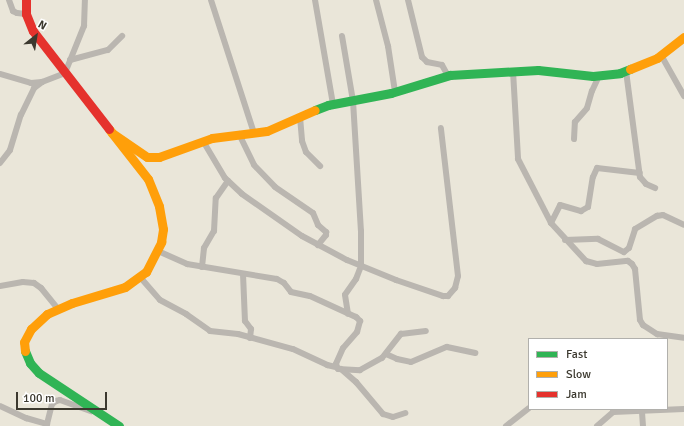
<!DOCTYPE html>
<style>
body{margin:0}
#map{position:relative;width:684px;height:426px;overflow:hidden;background:#eae6d9;font-family:Signika,sans-serif}
div>[style]{position:absolute}
[style*='--x']{left:calc(var(--x)*1px);top:calc(var(--y)*1px);width:calc(var(--w)*1px);rotate:calc(var(--a)*1deg)}
.street>*{height:6px;margin:-3px;padding:0 3px;transform-origin:3px;border-radius:3px;background:#bab6b0}
.fast>*{height:9px;margin:-4.5px;padding:0 4.5px;transform-origin:4.5px;border-radius:4.5px;background:#30b455}
.slow>*{height:9px;margin:-4.5px;padding:0 4.5px;transform-origin:4.5px;border-radius:4.5px;background:#ff9f0a}
.jam>*{height:9px;margin:-4.5px;padding:0 4.5px;transform-origin:4.5px;border-radius:4.5px;background:#e5322d}
span{translate:-50% -50%;white-space:nowrap;text-align:center;line-height:1.15;-webkit-text-stroke:3.5px #fff;paint-order:stroke}
.legend{position:absolute;left:528px;top:338px;width:140px;height:72px;box-sizing:border-box;background:#fff;border:1px solid #b1b0ac;margin:0;padding:5px 7px;list-style:none;font-size:12px;color:#3c392f}
.legend li{display:flex;align-items:center;gap:8px;height:20px}
.legend b{width:20px;border:1px solid #b1b0ac}
.north{position:absolute;left:16px;top:16px;width:40px;height:40px;-webkit-text-stroke:3px #fff;paint-order:stroke;rotate:30deg;font-size:11px;font-weight:700;line-height:16px;text-align:center;color:#3c392f}
.north::after{content:'';display:block;margin:auto;width:14px;height:18px;background:#3c392f;clip-path:polygon(50% 0,100% 100%,50% 72%,0 100%)}
.scale{position:absolute;left:16px;top:392px;width:91px;height:18px;box-sizing:border-box;border:2px solid #3c392f;border-top:0;padding-left:5px;font-size:12px;line-height:14px;white-space:nowrap;color:#3c392f;-webkit-text-stroke:3px #fff;paint-order:stroke}
</style>
<div id="map">
<div class="street">
<i style="--x:9;--y:0;--w:12;--a:70"></i>
<i style="--x:13;--y:11;--w:4;--a:27"></i>
<i style="--x:17;--y:13;--w:9;--a:6"></i>
<i style="--x:211;--y:0;--w:140;--a:72.1"></i>
<i style="--x:315;--y:0;--w:106;--a:80.2"></i>
<i style="--x:376;--y:0;--w:48;--a:75.4"></i>
<i style="--x:388;--y:46;--w:47;--a:81.3"></i>
<i style="--x:408;--y:0;--w:59;--a:76.2"></i>
<i style="--x:422;--y:57;--w:7;--a:45"></i>
<i style="--x:427;--y:62;--w:15;--a:11"></i>
<i style="--x:442;--y:65;--w:13;--a:61"></i>
<i style="--x:342;--y:36;--w:66;--a:80.4"></i>
<i style="--x:353;--y:101;--w:130;--a:86.5"></i>
<i style="--x:361;--y:231;--w:35;--a:90"></i>
<i style="--x:361;--y:266;--w:14;--a:111"></i>
<i style="--x:356;--y:279;--w:19;--a:125"></i>
<i style="--x:345;--y:295;--w:19;--a:81"></i>
<i style="--x:661;--y:55;--w:47;--a:60.7"></i>
<i style="--x:70;--y:60;--w:39;--a:-15"></i>
<i style="--x:108;--y:50;--w:20;--a:-45"></i>
<i style="--x:513;--y:71;--w:88;--a:86.7"></i>
<i style="--x:518;--y:159;--w:72;--a:62.7"></i>
<i style="--x:551;--y:223;--w:52;--a:47.4"></i>
<i style="--x:586;--y:261;--w:11;--a:15"></i>
<i style="--x:597;--y:264;--w:31;--a:-6"></i>
<i style="--x:628;--y:261;--w:5;--a:37"></i>
<i style="--x:632;--y:264;--w:6;--a:59"></i>
<i style="--x:635;--y:269;--w:51;--a:84.4"></i>
<i style="--x:640;--y:320;--w:6;--a:59"></i>
<i style="--x:643;--y:325;--w:17;--a:33"></i>
<i style="--x:657;--y:334;--w:27;--a:8"></i>
<i style="--x:626;--y:71;--w:107;--a:82.5"></i>
<i style="--x:640;--y:177;--w:9;--a:49"></i>
<i style="--x:646;--y:184;--w:10;--a:24"></i>
<i style="--x:0;--y:74;--w:32;--a:16"></i>
<i style="--x:31;--y:83;--w:11;--a:-5"></i>
<i style="--x:300;--y:117;--w:24;--a:85"></i>
<i style="--x:302;--y:141;--w:12;--a:70"></i>
<i style="--x:306;--y:152;--w:20;--a:45"></i>
<i style="--x:239;--y:134;--w:34;--a:64"></i>
<i style="--x:254;--y:165;--w:30;--a:46"></i>
<i style="--x:275;--y:187;--w:46;--a:34.4"></i>
<i style="--x:313;--y:213;--w:13;--a:67"></i>
<i style="--x:318;--y:225;--w:11;--a:41"></i>
<i style="--x:326;--y:232;--w:3;--a:90"></i>
<i style="--x:326;--y:235;--w:13;--a:129"></i>
<i style="--x:574;--y:139;--w:17;--a:-87"></i>
<i style="--x:575;--y:122;--w:18;--a:-49"></i>
<i style="--x:587;--y:108;--w:18;--a:-74"></i>
<i style="--x:592;--y:91;--w:17;--a:-65"></i>
<i style="--x:203;--y:141;--w:43;--a:59.3"></i>
<i style="--x:225;--y:178;--w:23;--a:43"></i>
<i style="--x:242;--y:194;--w:73;--a:35"></i>
<i style="--x:302;--y:236;--w:51;--a:28.1"></i>
<i style="--x:347;--y:260;--w:53;--a:22.2"></i>
<i style="--x:396;--y:280;--w:50;--a:18.8"></i>
<i style="--x:443;--y:296;--w:5;--a:0"></i>
<i style="--x:448;--y:296;--w:11;--a:-49"></i>
<i style="--x:455;--y:288;--w:12;--a:-76"></i>
<i style="--x:458;--y:276;--w:149;--a:-96.6"></i>
<i style="--x:0;--y:163;--w:16;--a:-52"></i>
<i style="--x:10;--y:150;--w:37;--a:-73"></i>
<i style="--x:21;--y:115;--w:30;--a:-64"></i>
<i style="--x:34;--y:88;--w:10;--a:-37"></i>
<i style="--x:42;--y:82;--w:25;--a:-21"></i>
<i style="--x:65;--y:73;--w:51;--a:-68"></i>
<i style="--x:84;--y:26;--w:26;--a:-88"></i>
<i style="--x:551;--y:223;--w:20;--a:-63"></i>
<i style="--x:560;--y:205;--w:22;--a:16"></i>
<i style="--x:581;--y:211;--w:8;--a:-30"></i>
<i style="--x:588;--y:207;--w:30;--a:-81"></i>
<i style="--x:593;--y:177;--w:10;--a:-66"></i>
<i style="--x:597;--y:168;--w:43;--a:6.6"></i>
<i style="--x:565;--y:240;--w:33;--a:-2"></i>
<i style="--x:598;--y:239;--w:29;--a:27"></i>
<i style="--x:624;--y:252;--w:6;--a:-39"></i>
<i style="--x:629;--y:248;--w:20;--a:-72"></i>
<i style="--x:635;--y:229;--w:26;--a:-31"></i>
<i style="--x:657;--y:216;--w:6;--a:-9"></i>
<i style="--x:663;--y:215;--w:23;--a:25"></i>
<i style="--x:158;--y:251;--w:32;--a:24"></i>
<i style="--x:187;--y:264;--w:91;--a:9.5"></i>
<i style="--x:277;--y:279;--w:8;--a:30"></i>
<i style="--x:284;--y:283;--w:11;--a:52"></i>
<i style="--x:291;--y:292;--w:19;--a:12"></i>
<i style="--x:310;--y:296;--w:51;--a:24.5"></i>
<i style="--x:356;--y:317;--w:6;--a:45"></i>
<i style="--x:360;--y:321;--w:11;--a:105"></i>
<i style="--x:357;--y:332;--w:21;--a:131"></i>
<i style="--x:343;--y:348;--w:17;--a:114"></i>
<i style="--x:336;--y:364;--w:5;--a:68"></i>
<i style="--x:338;--y:369;--w:22;--a:3"></i>
<i style="--x:360;--y:370;--w:25;--a:-29"></i>
<i style="--x:382;--y:358;--w:31;--a:-52"></i>
<i style="--x:401;--y:334;--w:25;--a:-7"></i>
<i style="--x:202;--y:267;--w:19;--a:-84"></i>
<i style="--x:204;--y:248;--w:20;--a:-60"></i>
<i style="--x:214;--y:231;--w:33;--a:-87"></i>
<i style="--x:216;--y:198;--w:21;--a:-55"></i>
<i style="--x:243;--y:274;--w:47;--a:87.6"></i>
<i style="--x:245;--y:321;--w:10;--a:53"></i>
<i style="--x:251;--y:329;--w:9;--a:96"></i>
<i style="--x:140;--y:277;--w:30;--a:49"></i>
<i style="--x:160;--y:300;--w:30;--a:28"></i>
<i style="--x:186;--y:314;--w:29;--a:35"></i>
<i style="--x:210;--y:331;--w:28;--a:6"></i>
<i style="--x:238;--y:334;--w:57;--a:15.3"></i>
<i style="--x:293;--y:349;--w:38;--a:25"></i>
<i style="--x:327;--y:365;--w:9;--a:13"></i>
<i style="--x:0;--y:286;--w:23;--a:-10"></i>
<i style="--x:23;--y:282;--w:11;--a:5"></i>
<i style="--x:34;--y:283;--w:9;--a:36"></i>
<i style="--x:41;--y:288;--w:27;--a:51"></i>
<i style="--x:386;--y:354;--w:12;--a:24"></i>
<i style="--x:397;--y:359;--w:14;--a:12"></i>
<i style="--x:411;--y:362;--w:39;--a:-23"></i>
<i style="--x:447;--y:347;--w:29;--a:12"></i>
<i style="--x:341;--y:369;--w:20;--a:41"></i>
<i style="--x:356;--y:382;--w:42;--a:49.8"></i>
<i style="--x:383;--y:414;--w:10;--a:17"></i>
<i style="--x:393;--y:417;--w:13;--a:-18"></i>
<i style="--x:0;--y:406;--w:29;--a:25"></i>
<i style="--x:26;--y:418;--w:22;--a:16"></i>
<i style="--x:47;--y:424;--w:21;--a:-76"></i>
<i style="--x:52;--y:404;--w:5;--a:-37"></i>
<i style="--x:56;--y:401;--w:4;--a:-14"></i>
<i style="--x:60;--y:400;--w:33;--a:20"></i>
<i style="--x:613;--y:412;--w:71;--a:-2.4"></i>
<i style="--x:642;--y:412;--w:14;--a:86"></i>
<i style="--x:506;--y:426;--w:29;--a:-38"></i>
<i style="--x:597;--y:426;--w:21;--a:-41"></i>
<i style="--x:613;--y:412;--w:3;--a:-72"></i>
</div>
<div class="fast">
<i style="--x:315;--y:110;--w:14;--a:-21"></i>
<i style="--x:328;--y:105;--w:64;--a:-10.8"></i>
<i style="--x:391;--y:93;--w:62;--a:-17"></i>
<i style="--x:450;--y:75;--w:88;--a:-3.3"></i>
<i style="--x:538;--y:70;--w:55;--a:6.2"></i>
<i style="--x:593;--y:76;--w:27;--a:-6"></i>
<i style="--x:620;--y:73;--w:11;--a:-22"></i>
<i style="--x:25;--y:351;--w:13;--a:67"></i>
<i style="--x:30;--y:363;--w:13;--a:48"></i>
<i style="--x:39;--y:373;--w:96;--a:33.5"></i>
</div>
<div class="slow">
<i style="--x:630;--y:69;--w:29;--a:-22"></i>
<i style="--x:657;--y:58;--w:34;--a:-38"></i>
<i style="--x:112;--y:133;--w:42;--a:34.4"></i>
<i style="--x:147;--y:157;--w:12;--a:0"></i>
<i style="--x:159;--y:157;--w:56;--a:-19.7"></i>
<i style="--x:212;--y:138;--w:55;--a:-7.3"></i>
<i style="--x:267;--y:131;--w:52;--a:-23.6"></i>
<i style="--x:25;--y:351;--w:9;--a:-96"></i>
<i style="--x:24;--y:342;--w:15;--a:-62"></i>
<i style="--x:31;--y:329;--w:22;--a:-43"></i>
<i style="--x:47;--y:314;--w:27;--a:-24"></i>
<i style="--x:72;--y:303;--w:55;--a:-16.8"></i>
<i style="--x:125;--y:287;--w:26;--a:-36"></i>
<i style="--x:146;--y:272;--w:34;--a:-63"></i>
<i style="--x:161;--y:242;--w:13;--a:-81"></i>
<i style="--x:163;--y:229;--w:23;--a:-100"></i>
<i style="--x:159;--y:206;--w:29;--a:-112"></i>
<i style="--x:148;--y:179;--w:63;--a:-128"></i>
</div>
<div class="jam">
<i style="--x:26;--y:0;--w:14;--a:90"></i>
<i style="--x:26;--y:14;--w:18;--a:68"></i>
<i style="--x:33;--y:31;--w:124;--a:52.2"></i>
</div>
<ul class="legend">
<li><b style="height:5px;background:#30b455"></b>Fast</li>
<li><b style="height:5px;background:#ff9f0a"></b>Slow</li>
<li><b style="height:5px;background:#e5322d"></b>Jam</li>
</ul>
<div class="north">N</div>
<div class="scale">100 m</div>
</div>
